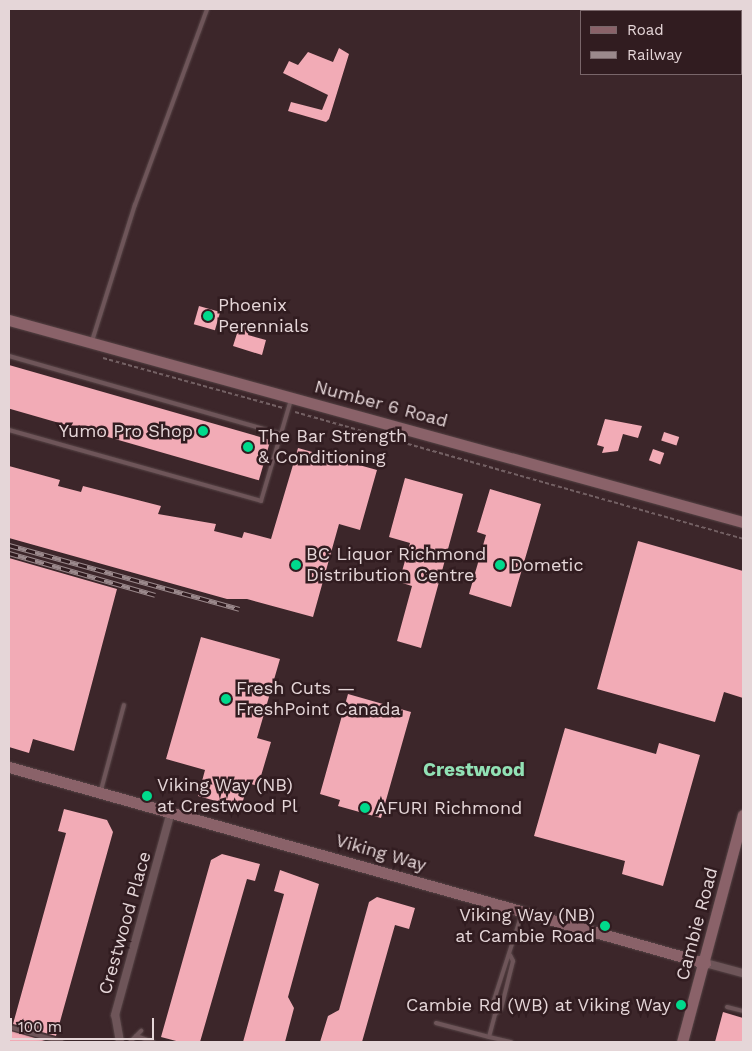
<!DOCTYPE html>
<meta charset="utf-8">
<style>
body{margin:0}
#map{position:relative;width:752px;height:1051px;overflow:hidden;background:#3c262a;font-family:"Work Sans",sans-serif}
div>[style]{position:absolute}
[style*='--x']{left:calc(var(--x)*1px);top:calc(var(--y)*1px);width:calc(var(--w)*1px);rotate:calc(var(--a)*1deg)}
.building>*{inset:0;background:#f2abb6;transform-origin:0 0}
.path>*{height:2px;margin-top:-1px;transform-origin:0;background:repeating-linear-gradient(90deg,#736063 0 4px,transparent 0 6.5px)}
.roads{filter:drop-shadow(0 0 1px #554345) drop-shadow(0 0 1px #554345)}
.lane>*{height:4px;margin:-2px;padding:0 2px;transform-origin:2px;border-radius:2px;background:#6e5559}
.street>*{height:8px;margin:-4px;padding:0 4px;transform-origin:4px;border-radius:4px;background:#6e5559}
.secondary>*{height:11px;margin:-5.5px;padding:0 5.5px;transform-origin:5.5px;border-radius:5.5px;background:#8a6269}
.rail>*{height:5px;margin-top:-2.5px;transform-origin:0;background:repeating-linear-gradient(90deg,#311c20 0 9px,#9b898c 0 18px);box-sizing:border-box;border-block:1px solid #9b898c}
.dots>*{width:14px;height:14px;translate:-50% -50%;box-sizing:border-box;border:2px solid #311c20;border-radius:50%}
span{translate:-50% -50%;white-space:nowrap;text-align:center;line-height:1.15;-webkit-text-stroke:5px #311c20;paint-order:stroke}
.poi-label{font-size:18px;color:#e5d6d8}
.left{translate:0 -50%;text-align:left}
.right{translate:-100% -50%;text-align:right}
.street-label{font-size:18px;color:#e5d6d8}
.neighbourhood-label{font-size:19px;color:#92e1b5;font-weight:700}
.frame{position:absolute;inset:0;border:10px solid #e5d6d8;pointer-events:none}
.legend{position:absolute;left:580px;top:10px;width:162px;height:65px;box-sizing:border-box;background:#311c20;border:1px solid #79666a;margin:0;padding:6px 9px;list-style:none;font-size:15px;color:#e5d6d8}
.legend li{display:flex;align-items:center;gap:10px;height:25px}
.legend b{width:25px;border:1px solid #79666a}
.scale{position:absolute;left:10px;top:1018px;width:144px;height:22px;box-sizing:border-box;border:2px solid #e5d6d8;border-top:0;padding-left:6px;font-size:15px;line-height:18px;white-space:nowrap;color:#e5d6d8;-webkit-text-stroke:4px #311c20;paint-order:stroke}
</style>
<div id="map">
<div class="building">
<i style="clip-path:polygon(339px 48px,349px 54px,329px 119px,326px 122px,288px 111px,291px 102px,322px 110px,328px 95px,283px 73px,289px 61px,298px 65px,308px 52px,333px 62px)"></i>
<i style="left:199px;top:306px;width:22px;height:19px;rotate:16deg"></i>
<i style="clip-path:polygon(240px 324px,250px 327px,248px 335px,266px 340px,262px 355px,233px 346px)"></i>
<i style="left:9px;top:365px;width:272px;height:42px;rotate:16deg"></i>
<i style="clip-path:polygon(605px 419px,642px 426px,638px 438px,623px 434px,618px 451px,602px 453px,604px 447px,597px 445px)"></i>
<i style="left:664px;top:432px;width:16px;height:9px;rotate:18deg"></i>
<i style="clip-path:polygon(298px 448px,377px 470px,360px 530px,339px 524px,313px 617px,247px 599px,227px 599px,9px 538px,9px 466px,60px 480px,58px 486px,81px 492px,83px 486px,161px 506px,158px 514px,216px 524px,214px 531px,242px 538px,244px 532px,271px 539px)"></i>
<i style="left:653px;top:449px;width:12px;height:12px;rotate:20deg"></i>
<i style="clip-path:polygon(405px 478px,463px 494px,421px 648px,397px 641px,412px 586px,399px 582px,410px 543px,389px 537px)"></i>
<i style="clip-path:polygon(490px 489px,541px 504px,511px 607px,469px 594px,486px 535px,477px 532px)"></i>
<i style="clip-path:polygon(638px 541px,743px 571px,743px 698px,724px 692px,715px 722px,597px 689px)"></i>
<i style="clip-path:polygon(9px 558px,117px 589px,74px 751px,33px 739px,29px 753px,9px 747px)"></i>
<i style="clip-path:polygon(201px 637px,280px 659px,257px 738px,271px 742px,258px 786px,248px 783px,241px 808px,198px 796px,205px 770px,166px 759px)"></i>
<i style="clip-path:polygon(348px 694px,411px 712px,381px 818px,338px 806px,340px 800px,320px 794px)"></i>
<i style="clip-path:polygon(565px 728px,656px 754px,659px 743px,700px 755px,663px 886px,622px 874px,625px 861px,534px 836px)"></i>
<i style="clip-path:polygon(64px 809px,107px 820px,113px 832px,56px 1036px,13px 1024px,66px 833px,58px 831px)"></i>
<i style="clip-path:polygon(222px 854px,260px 864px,255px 881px,247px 879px,200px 1042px,180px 1042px,161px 1037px,211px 860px)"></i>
<i style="clip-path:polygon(280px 870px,319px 884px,288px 997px,294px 1008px,285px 1042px,243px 1042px,284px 894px,274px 891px)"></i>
<i style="clip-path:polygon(377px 897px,415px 908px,409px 929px,395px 925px,362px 1042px,320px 1042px,328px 1016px,339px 1010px,369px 902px)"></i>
<i style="clip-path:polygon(723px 1012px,743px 1018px,743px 1042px,715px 1042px)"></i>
<i style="clip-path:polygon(11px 1031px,49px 1042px,9px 1042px)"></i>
</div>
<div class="path">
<i style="--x:103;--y:358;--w:187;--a:15.5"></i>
<i style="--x:295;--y:412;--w:466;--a:15.8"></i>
</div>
<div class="roads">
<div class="lane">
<i style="--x:92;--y:341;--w:143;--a:-72.5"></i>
<i style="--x:135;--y:205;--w:209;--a:-69.8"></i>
<i style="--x:9;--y:356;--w:283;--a:16"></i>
<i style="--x:9;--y:430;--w:262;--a:15.7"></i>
<i style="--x:261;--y:501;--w:105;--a:-73.5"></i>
<i style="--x:101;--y:790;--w:88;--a:-74.9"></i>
<i style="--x:510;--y:955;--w:7;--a:63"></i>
<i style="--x:513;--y:961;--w:49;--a:104"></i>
<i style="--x:501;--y:1009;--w:8;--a:140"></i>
<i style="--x:495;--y:1014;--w:9;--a:-111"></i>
<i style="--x:492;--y:1006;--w:98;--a:-72.1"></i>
<i style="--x:727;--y:1007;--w:16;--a:14"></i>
<i style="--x:436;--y:1023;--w:55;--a:14.8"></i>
<i style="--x:489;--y:1037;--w:24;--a:-75"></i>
<i style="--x:9;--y:1027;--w:55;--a:15.8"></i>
<i style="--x:136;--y:1036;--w:18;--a:19"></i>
<i style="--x:489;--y:1037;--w:23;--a:13"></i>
<i style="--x:130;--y:1042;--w:16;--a:-45"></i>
</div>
<div class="street">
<i style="--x:705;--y:963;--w:39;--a:15"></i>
<i style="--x:120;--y:1042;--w:27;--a:-100"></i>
<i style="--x:115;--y:1015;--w:211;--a:-74.6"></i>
</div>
<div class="secondary">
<i style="--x:9;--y:320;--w:761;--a:15.39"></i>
<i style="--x:9;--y:767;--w:723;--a:15.73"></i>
<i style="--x:682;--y:1042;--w:235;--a:-75"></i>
</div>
</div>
<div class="rail">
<i style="--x:9;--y:545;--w:239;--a:15.5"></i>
<i style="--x:9;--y:553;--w:152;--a:16"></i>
</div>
<div class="dots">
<i style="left:208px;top:316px;background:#00d98c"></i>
<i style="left:203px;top:431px;background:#00d98c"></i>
<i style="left:248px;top:447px;background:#00d98c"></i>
<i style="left:296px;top:565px;background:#00d98c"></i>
<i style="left:500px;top:565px;background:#00d98c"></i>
<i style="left:226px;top:699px;background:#00d98c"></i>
<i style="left:147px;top:796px;background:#00d98c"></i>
<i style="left:365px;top:808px;background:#00d98c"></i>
<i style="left:605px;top:926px;background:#00d98c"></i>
<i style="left:681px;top:1005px;background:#00d98c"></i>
</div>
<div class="poi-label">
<span class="left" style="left:218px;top:316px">Phoenix<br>Perennials</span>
<span class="right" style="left:193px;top:431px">Yumo Pro Shop</span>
<span class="left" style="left:258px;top:447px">The Bar Strength<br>&amp; Conditioning</span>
<span class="left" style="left:306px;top:565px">BC Liquor Richmond<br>Distribution Centre</span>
<span class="left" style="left:510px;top:565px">Dometic</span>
<span class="left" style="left:236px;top:699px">Fresh Cuts —<br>FreshPoint Canada</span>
<span class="left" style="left:157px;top:796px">Viking Way (NB)<br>at Crestwood Pl</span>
<span class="left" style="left:375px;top:808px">AFURI Richmond</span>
<span class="right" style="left:595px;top:926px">Viking Way (NB)<br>at Cambie Road</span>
<span class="right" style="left:671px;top:1005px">Cambie Rd (WB) at Viking Way</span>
</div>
<div class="street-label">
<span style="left:381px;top:404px;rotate:15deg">Number 6 Road</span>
<span style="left:381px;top:853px;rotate:16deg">Viking Way</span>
<span style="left:125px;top:923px;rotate:-74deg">Crestwood Place</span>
<span style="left:697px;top:924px;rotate:-75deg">Cambie Road</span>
</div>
<div class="neighbourhood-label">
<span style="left:474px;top:770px">Crestwood</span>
</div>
<div class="frame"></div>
<ul class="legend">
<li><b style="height:6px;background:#8a6269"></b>Road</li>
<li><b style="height:6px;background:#9b898c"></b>Railway</li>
</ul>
<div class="scale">100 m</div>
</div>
